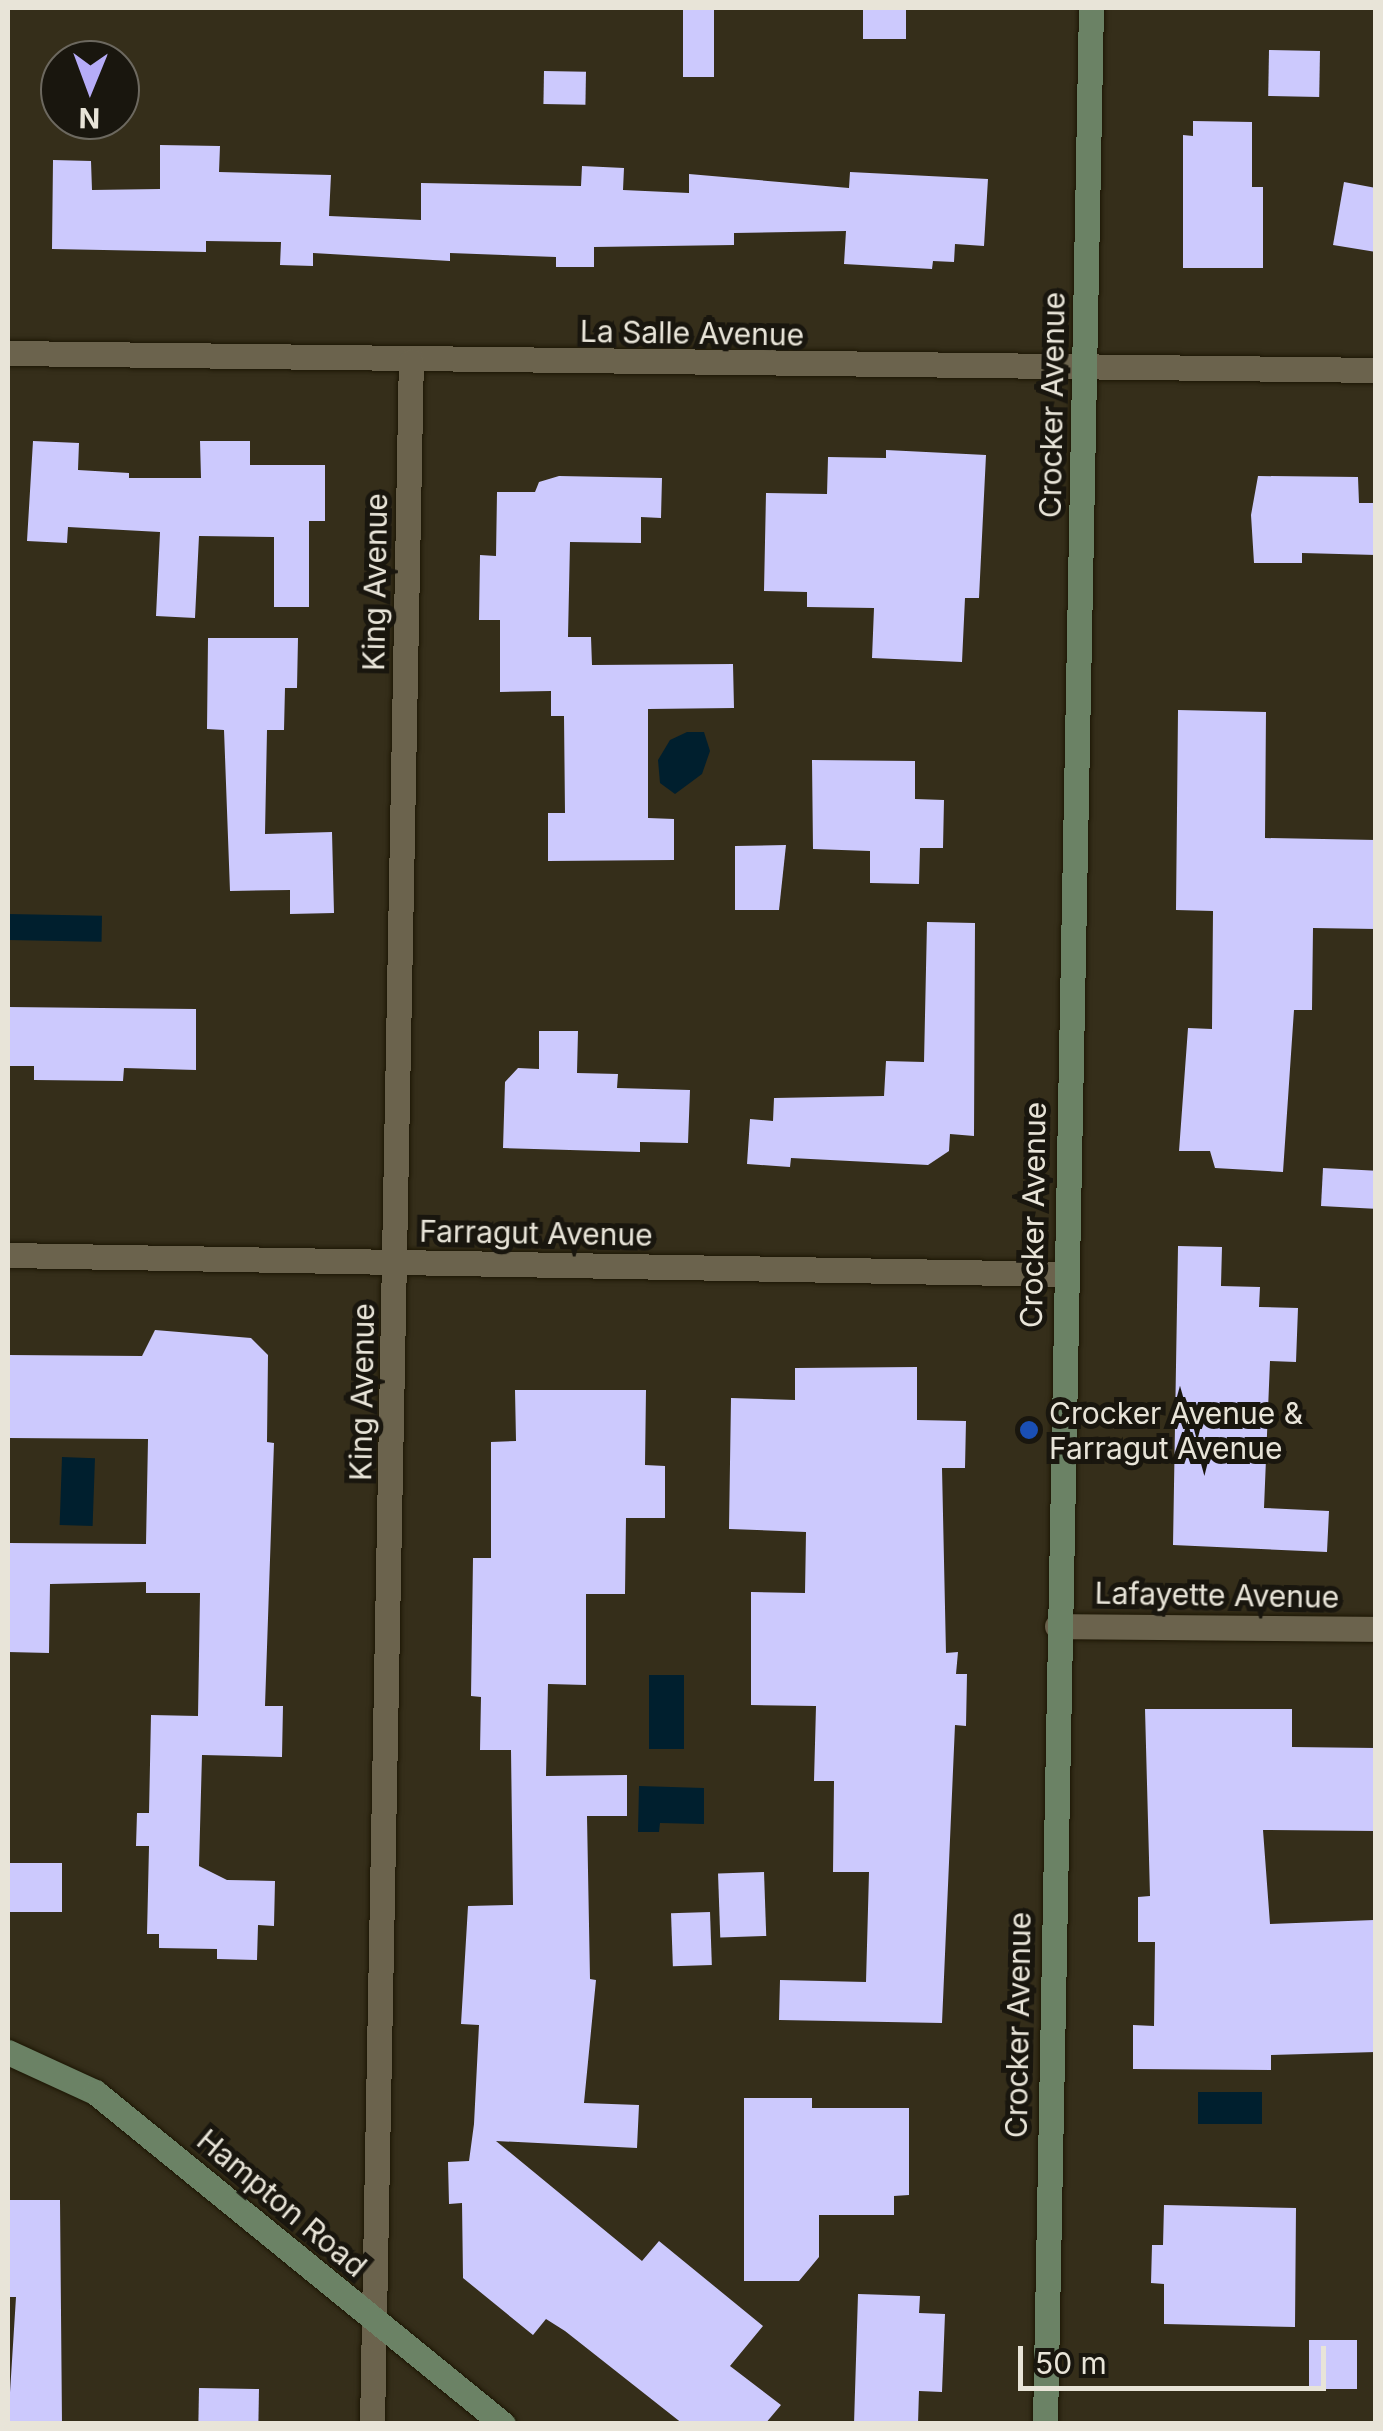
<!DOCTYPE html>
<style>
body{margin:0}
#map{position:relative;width:1383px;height:2431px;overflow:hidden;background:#352e1a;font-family:Inter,sans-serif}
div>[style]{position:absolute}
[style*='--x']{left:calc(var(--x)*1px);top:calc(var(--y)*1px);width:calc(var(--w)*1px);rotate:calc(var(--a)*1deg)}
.water>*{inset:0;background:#001f2e;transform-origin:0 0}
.building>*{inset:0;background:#ccc9fd;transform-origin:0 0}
.roads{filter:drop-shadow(0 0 2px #1c1604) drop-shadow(0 0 2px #1c1604)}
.street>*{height:25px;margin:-12.5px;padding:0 12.5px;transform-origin:12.5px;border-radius:12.5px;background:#6b634d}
.secondary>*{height:25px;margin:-12.5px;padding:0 12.5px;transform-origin:12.5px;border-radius:12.5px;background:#6b8265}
.dots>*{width:28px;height:28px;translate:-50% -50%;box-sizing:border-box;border:5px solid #19160e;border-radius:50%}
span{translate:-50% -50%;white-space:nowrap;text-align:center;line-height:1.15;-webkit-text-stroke:10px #19160e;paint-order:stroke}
.street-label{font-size:30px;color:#e8e4d8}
.poi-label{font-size:30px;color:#e8e4d8}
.left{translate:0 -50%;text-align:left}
.frame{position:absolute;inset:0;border:10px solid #e8e4d8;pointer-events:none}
.north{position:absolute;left:40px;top:40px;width:100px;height:100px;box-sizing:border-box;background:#19160e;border:2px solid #6c685f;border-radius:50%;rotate:181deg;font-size:28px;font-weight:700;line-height:40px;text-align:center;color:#e8e4d8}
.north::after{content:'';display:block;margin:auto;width:35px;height:45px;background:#b6acf8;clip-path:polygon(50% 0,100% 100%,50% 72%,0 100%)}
.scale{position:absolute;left:1018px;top:2346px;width:308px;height:45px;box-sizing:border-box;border:5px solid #e8e4d8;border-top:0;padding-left:12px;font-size:30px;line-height:35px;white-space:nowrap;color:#e8e4d8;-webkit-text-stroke:8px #19160e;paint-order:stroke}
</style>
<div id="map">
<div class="water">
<i style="clip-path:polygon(687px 732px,704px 732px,710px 751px,702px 774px,675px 794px,660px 783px,658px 760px,670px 740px)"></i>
<i style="left:8px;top:914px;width:94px;height:26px;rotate:1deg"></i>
<i style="left:62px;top:1457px;width:33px;height:68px;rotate:2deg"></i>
<i style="left:649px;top:1675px;width:35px;height:74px"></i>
<i style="clip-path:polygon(639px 1786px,704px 1788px,704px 1824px,660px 1823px,659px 1832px,638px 1832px)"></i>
<i style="left:1198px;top:2092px;width:64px;height:32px"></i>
</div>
<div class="building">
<i style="left:683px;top:8px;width:31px;height:69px"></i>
<i style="left:863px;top:8px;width:43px;height:31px"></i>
<i style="left:1269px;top:50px;width:51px;height:46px;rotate:1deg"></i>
<i style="left:544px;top:71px;width:42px;height:33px;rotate:1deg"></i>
<i style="clip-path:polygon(1193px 121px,1252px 122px,1252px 187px,1263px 187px,1263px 268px,1183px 268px,1183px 135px,1193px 136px)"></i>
<i style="clip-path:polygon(160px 145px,220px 146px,219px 172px,331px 175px,329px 216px,421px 220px,421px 183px,581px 186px,582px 166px,624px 168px,623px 190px,689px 193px,689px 174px,849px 188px,850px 172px,988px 179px,984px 246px,955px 244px,954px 262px,933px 261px,932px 269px,844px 264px,846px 231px,734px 233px,734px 245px,594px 247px,594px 267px,556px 267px,556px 257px,450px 253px,450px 261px,313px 253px,313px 266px,280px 265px,281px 242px,206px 241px,206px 252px,52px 249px,53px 160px,91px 161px,92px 190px,160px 189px)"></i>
<i style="clip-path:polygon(1344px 182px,1376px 188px,1376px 252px,1333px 245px)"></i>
<i style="clip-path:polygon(33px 441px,79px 443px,78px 470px,129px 473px,129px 478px,201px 478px,200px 441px,250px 441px,250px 465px,325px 465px,325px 521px,309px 521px,309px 607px,274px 607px,274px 537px,199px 536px,195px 618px,156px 616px,160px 532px,68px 527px,67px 543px,27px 541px)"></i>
<i style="clip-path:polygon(886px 450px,986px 455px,979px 598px,965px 598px,962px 662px,872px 658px,874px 608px,807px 607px,807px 592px,764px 591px,766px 493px,827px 494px,828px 457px,886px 458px)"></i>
<i style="clip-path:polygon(559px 476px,662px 478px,661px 518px,641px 517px,641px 543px,570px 542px,568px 637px,591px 637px,592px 665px,733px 664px,734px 708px,648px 709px,648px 818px,674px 819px,674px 860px,548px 861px,548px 813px,565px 813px,564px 716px,551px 716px,551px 691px,500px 692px,500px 620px,479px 620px,480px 555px,496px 556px,497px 492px,535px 492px,539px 482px)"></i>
<i style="clip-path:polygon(1258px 476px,1358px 477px,1359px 503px,1376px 503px,1376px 555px,1302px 553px,1302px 563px,1254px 563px,1251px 515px)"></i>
<i style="clip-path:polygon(208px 638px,298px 638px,297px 688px,285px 688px,284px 730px,267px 730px,265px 834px,332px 832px,334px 913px,290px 914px,290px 890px,230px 891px,224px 730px,207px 729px)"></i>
<i style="clip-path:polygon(1178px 710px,1266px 712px,1265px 838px,1376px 840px,1376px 929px,1313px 928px,1312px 1010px,1294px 1010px,1283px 1172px,1215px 1168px,1210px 1151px,1179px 1151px,1188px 1028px,1212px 1029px,1213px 911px,1176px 910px)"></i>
<i style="clip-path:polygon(812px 760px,915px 761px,915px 799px,944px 800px,943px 848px,920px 848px,919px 884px,870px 883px,870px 851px,813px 849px)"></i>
<i style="clip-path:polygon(786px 845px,779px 910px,735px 910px,735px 846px)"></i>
<i style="clip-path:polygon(927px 922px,975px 923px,974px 1136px,950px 1134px,949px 1151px,928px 1165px,791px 1158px,790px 1167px,747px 1164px,750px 1119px,773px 1121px,774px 1098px,884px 1096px,886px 1061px,924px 1062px)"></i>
<i style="clip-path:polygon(8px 1007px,196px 1009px,196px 1070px,124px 1068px,123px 1081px,34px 1080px,34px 1066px,8px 1066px)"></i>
<i style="clip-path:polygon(539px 1031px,578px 1031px,577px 1073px,618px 1074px,617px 1088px,690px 1090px,688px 1143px,640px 1142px,640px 1152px,503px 1148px,505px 1082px,518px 1068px,539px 1069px)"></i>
<i style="left:1323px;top:1168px;width:53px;height:38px;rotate:3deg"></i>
<i style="clip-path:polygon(1178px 1246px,1222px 1247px,1221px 1286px,1260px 1287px,1259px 1307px,1298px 1308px,1296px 1362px,1270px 1361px,1264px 1508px,1329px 1511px,1327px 1552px,1173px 1545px)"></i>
<i style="clip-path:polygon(155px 1330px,251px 1338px,268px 1355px,267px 1442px,274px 1443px,265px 1706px,283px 1706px,282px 1757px,202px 1755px,199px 1866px,227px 1880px,275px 1881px,274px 1926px,258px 1925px,257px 1960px,217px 1959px,217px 1949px,159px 1948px,159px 1934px,147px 1934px,149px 1846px,136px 1846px,137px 1813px,149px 1813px,151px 1715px,198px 1716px,200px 1593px,146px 1593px,146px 1582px,50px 1584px,49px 1653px,8px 1652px,8px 1543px,146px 1544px,148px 1439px,8px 1438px,8px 1355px,142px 1356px)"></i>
<i style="clip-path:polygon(917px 1367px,917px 1420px,966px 1421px,965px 1468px,942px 1468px,946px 1653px,958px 1652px,956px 1674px,967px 1674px,966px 1726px,955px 1725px,942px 2023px,779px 2020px,780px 1980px,866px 1982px,869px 1872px,833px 1872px,834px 1781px,814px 1781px,816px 1706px,751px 1705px,751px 1592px,805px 1593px,806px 1532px,729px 1529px,731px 1398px,795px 1400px,795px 1368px)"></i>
<i style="clip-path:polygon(515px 1390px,646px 1390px,645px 1465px,665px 1466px,665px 1518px,626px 1518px,625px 1594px,586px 1594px,586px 1685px,548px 1684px,546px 1776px,627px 1775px,627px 1816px,587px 1816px,590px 1979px,596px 1980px,584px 2103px,639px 2105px,637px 2148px,496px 2141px,642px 2261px,659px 2241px,763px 2326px,730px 2366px,781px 2405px,765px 2424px,683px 2424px,565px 2331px,546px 2319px,533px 2335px,463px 2278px,462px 2203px,449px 2204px,448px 2162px,469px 2161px,474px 2124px,479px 2025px,461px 2024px,468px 1906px,513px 1905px,511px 1750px,480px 1750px,481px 1697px,471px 1696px,473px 1558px,491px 1558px,491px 1442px,516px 1441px)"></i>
<i style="clip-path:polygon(1145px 1709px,1292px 1709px,1292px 1747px,1376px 1748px,1376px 1831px,1263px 1830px,1270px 1924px,1374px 1920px,1376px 2052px,1271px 2055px,1271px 2070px,1133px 2069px,1133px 2025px,1154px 2026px,1155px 1942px,1138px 1942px,1138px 1897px,1150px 1896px)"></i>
<i style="left:8px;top:1863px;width:54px;height:49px"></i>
<i style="left:764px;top:1872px;width:64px;height:46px;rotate:88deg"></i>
<i style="left:710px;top:1912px;width:53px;height:39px;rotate:88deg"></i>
<i style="clip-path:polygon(744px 2098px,812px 2098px,812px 2108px,909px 2108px,909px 2195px,894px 2196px,894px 2215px,819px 2215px,819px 2257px,799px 2281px,744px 2281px)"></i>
<i style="clip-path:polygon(8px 2200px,60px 2200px,62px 2424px,8px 2424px,16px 2297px,8px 2297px)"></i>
<i style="clip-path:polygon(1164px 2205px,1296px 2208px,1295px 2327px,1164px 2324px,1164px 2284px,1151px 2283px,1152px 2245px,1163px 2245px)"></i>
<i style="clip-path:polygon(858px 2294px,920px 2296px,919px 2313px,945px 2314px,942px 2392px,919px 2391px,918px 2424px,854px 2424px)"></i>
<i style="left:1357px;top:2340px;width:49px;height:48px;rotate:90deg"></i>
<i style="left:199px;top:2388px;width:60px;height:36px;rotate:1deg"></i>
</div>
<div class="roads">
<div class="street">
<i style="--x:8;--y:353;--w:1368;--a:0.71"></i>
<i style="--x:8;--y:1255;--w:1056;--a:1.03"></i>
<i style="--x:1057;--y:1626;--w:319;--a:0.5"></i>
<i style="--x:372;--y:2424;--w:2063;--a:-88.92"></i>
</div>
<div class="secondary">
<i style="--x:8;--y:2052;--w:96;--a:24.7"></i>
<i style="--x:95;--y:2092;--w:526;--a:39.14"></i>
<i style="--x:1045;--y:2424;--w:2416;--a:-88.91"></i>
</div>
</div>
<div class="dots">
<i style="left:1029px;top:1430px;background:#1a4fb4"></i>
</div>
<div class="street-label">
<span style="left:692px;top:333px;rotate:1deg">La Salle Avenue</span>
<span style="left:1052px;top:405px;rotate:-89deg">Crocker Avenue</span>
<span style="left:375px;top:582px;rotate:-89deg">King Avenue</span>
<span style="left:1033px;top:1215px;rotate:-89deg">Crocker Avenue</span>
<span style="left:536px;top:1233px;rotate:1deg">Farragut Avenue</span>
<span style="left:362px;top:1392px;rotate:-89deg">King Avenue</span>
<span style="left:1217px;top:1595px;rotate:1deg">Lafayette Avenue</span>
<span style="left:1018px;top:2025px;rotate:-89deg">Crocker Avenue</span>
<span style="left:282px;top:2203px;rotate:40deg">Hampton Road</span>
</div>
<div class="poi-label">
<span class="left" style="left:1049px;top:1430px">Crocker Avenue &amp;<br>Farragut Avenue</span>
</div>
<div class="frame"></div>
<div class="north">N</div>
<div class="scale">50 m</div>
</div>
